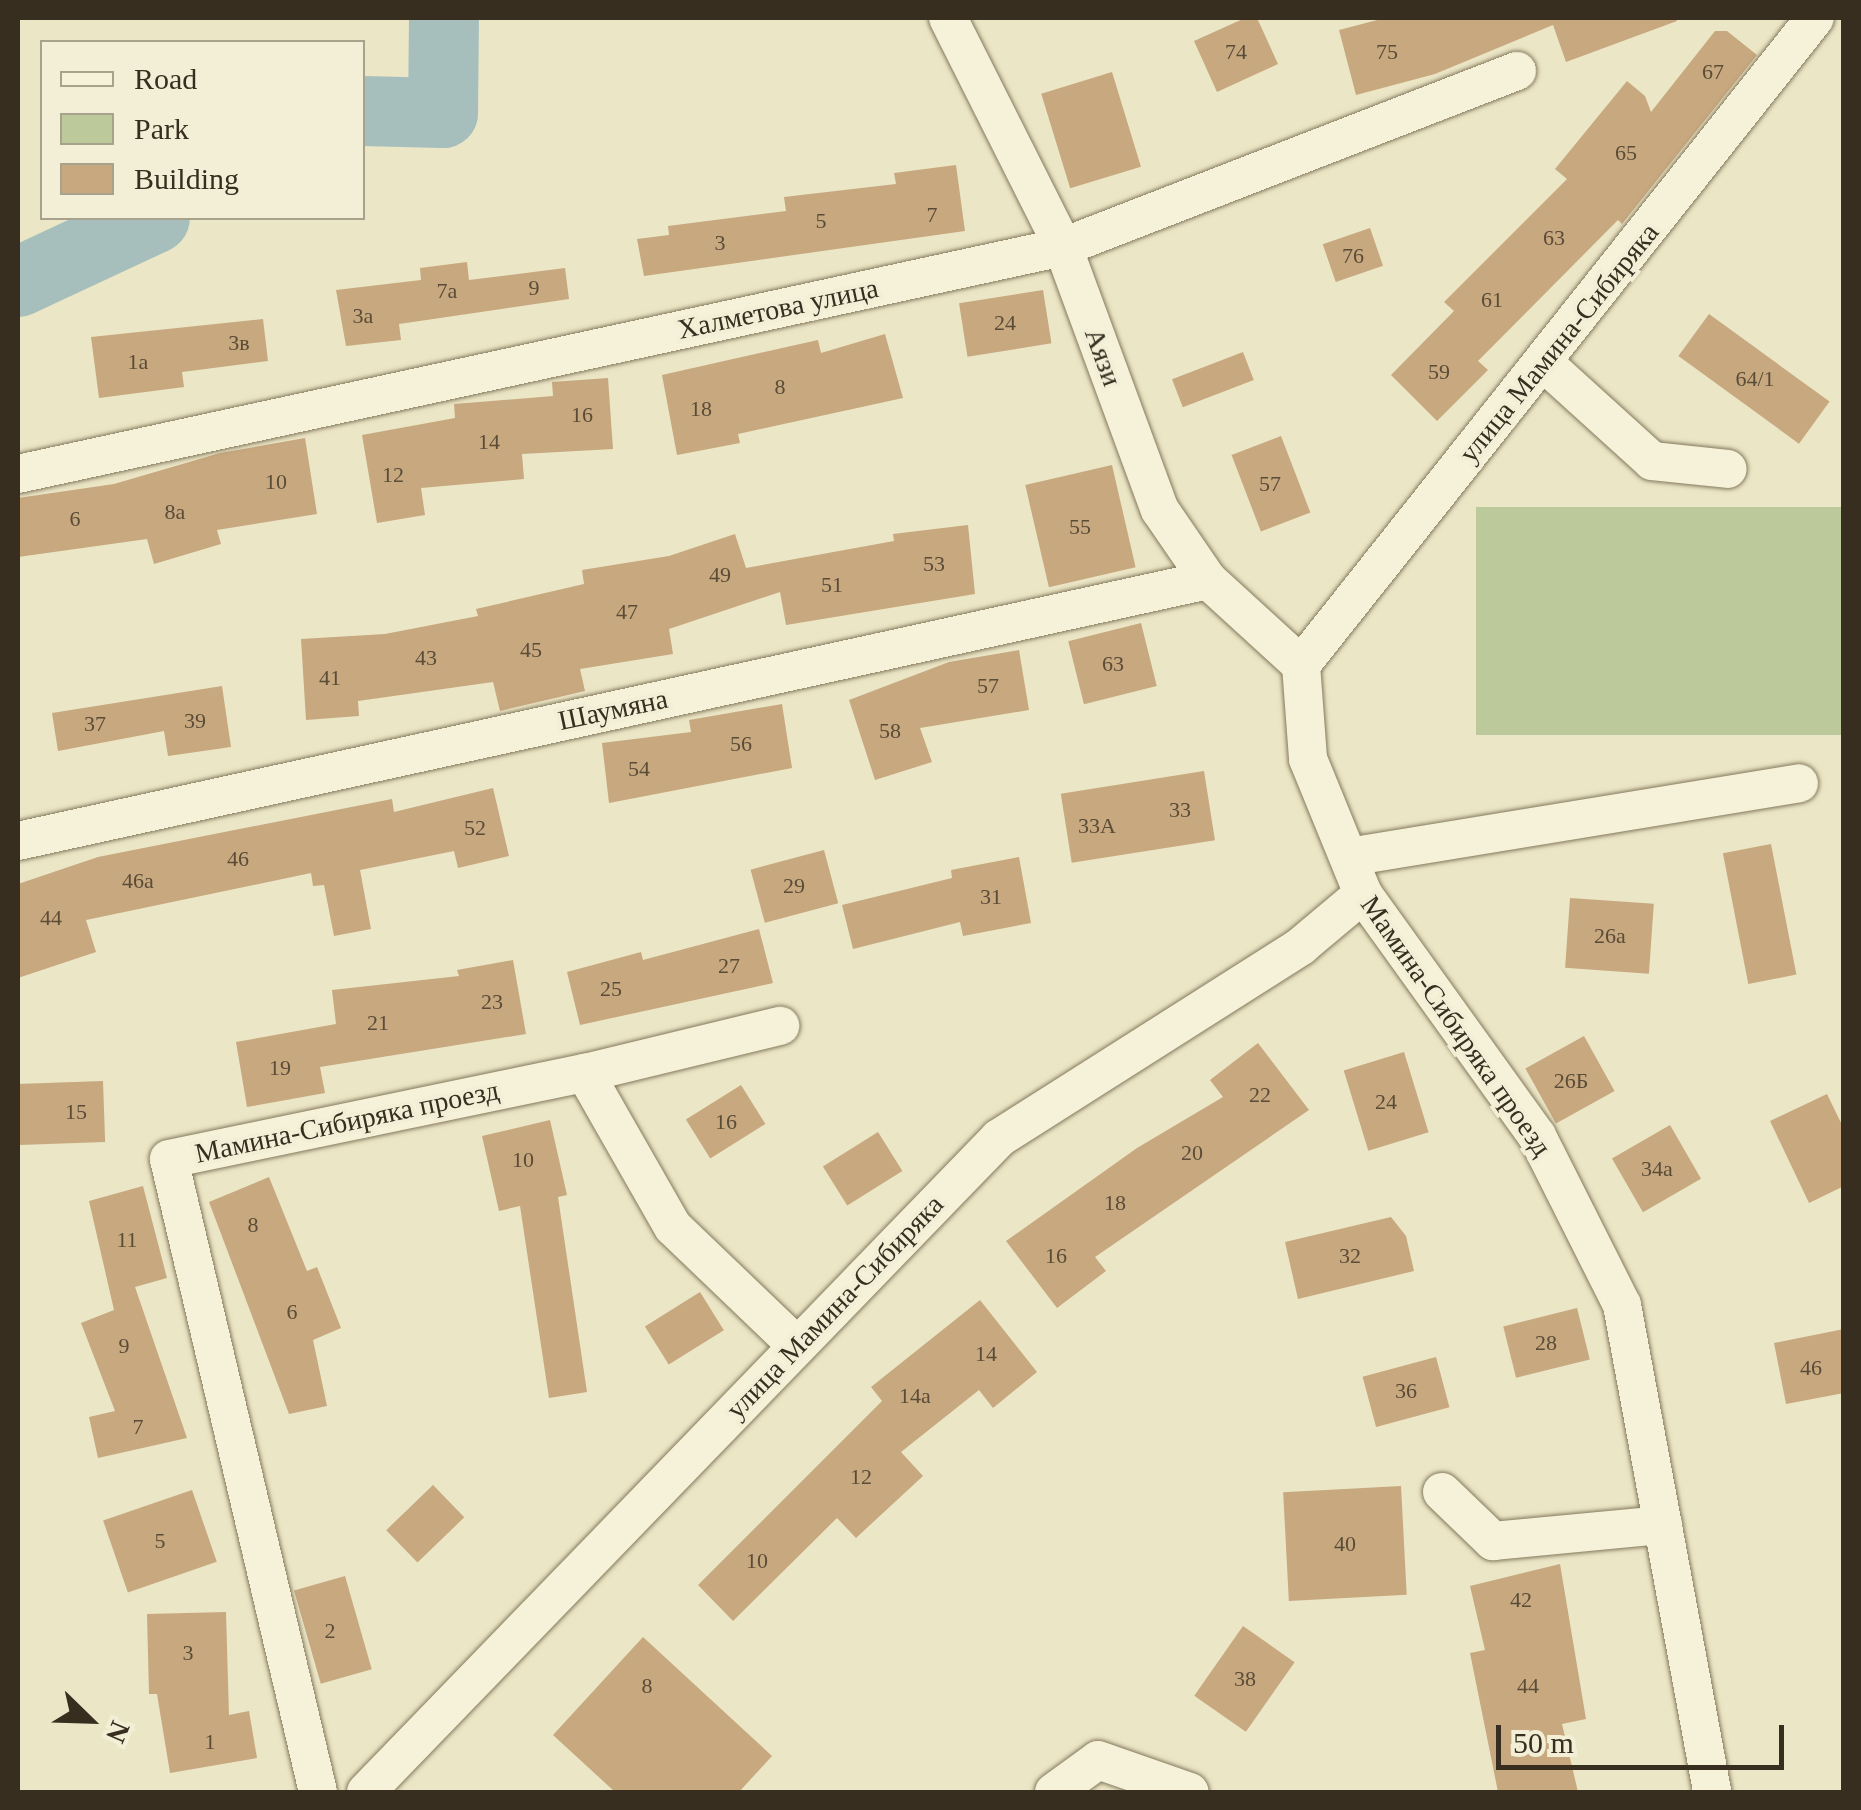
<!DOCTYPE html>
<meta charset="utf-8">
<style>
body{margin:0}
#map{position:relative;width:1861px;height:1810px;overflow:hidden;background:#ebe6c6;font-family:Georgia,serif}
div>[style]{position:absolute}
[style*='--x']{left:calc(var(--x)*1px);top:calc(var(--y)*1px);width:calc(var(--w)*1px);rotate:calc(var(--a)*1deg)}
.green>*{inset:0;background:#bcc99b;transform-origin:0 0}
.river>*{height:70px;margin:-35px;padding:0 35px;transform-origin:35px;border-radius:35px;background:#a7bfbc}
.building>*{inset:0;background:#c7a87f;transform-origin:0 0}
.roads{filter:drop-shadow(0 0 2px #85795d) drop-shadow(0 0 2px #85795d)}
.minor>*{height:38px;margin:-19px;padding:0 19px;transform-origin:19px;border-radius:19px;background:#f6f2d9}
span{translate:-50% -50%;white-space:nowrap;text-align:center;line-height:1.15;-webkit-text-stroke:8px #f3efd6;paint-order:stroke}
.number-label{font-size:22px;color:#5b4c38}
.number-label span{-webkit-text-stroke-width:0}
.street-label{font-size:28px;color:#372e20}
.frame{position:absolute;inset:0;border:20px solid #372e20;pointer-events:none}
.legend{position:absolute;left:40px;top:40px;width:325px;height:180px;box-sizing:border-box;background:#f3efd6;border:2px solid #a8a28d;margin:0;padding:12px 18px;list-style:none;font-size:30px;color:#372e20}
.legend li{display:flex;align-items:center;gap:20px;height:50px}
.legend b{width:50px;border:2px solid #a8a28d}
.north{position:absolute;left:40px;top:1670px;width:100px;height:100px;-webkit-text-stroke:8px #f3efd6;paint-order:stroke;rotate:113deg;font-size:28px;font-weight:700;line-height:40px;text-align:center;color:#372e20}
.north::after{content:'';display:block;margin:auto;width:35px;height:45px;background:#372e20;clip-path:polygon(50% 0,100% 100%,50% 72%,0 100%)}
.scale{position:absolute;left:1496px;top:1725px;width:288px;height:45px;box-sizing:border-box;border:5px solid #372e20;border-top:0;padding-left:12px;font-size:30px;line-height:35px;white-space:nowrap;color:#372e20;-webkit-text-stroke:8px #f3efd6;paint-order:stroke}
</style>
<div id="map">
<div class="green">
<i style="left:1843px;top:507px;width:228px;height:367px;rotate:90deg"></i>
</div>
<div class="river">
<i style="--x:362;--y:111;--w:81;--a:1.4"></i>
<i style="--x:443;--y:113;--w:95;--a:-89.4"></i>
<i style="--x:18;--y:282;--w:151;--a:-25"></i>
</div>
<div class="building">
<i style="clip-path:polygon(1245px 18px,1257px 18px,1278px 64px,1217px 92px,1194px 41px)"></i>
<i style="clip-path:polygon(1385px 18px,1676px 18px,1677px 21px,1566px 62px,1553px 25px,1435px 74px,1356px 95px,1339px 30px)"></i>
<i style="clip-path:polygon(1715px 31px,1727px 31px,1757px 55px,1622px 224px,1618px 220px,1478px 361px,1488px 370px,1437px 421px,1391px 375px,1454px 311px,1444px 302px,1567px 179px,1555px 169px,1627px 81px,1645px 96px,1651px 112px)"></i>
<i style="left:1112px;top:72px;width:99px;height:74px;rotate:73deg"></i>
<i style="clip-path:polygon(956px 165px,965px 231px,644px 276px,637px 239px,669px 235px,668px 226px,786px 211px,784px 197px,896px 184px,894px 173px)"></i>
<i style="left:1370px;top:228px;width:40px;height:50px;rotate:71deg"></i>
<i style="clip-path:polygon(467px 262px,469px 280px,565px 268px,569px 299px,399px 324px,401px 340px,346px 346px,336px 290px,421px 280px,420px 268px)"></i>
<i style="left:1043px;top:290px;width:54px;height:85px;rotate:81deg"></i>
<i style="left:1709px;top:314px;width:149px;height:52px;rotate:36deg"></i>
<i style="clip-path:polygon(263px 319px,268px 361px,182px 372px,184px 387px,99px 398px,91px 337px)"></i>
<i style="clip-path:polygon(885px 334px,903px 398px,738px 434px,740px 443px,677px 455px,662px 375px,818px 340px,821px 353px)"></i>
<i style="left:1243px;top:352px;width:30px;height:76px;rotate:69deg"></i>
<i style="clip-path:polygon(608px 378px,613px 449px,522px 454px,524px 479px,421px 488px,425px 515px,377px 523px,362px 435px,455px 418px,454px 404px,553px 396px,552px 382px)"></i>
<i style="left:1281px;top:436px;width:82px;height:53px;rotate:69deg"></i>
<i style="clip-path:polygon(305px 438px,317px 514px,217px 530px,221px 544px,154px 564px,147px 539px,18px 557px,18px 498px,114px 484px,220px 453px)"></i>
<i style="left:1112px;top:465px;width:105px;height:89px;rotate:77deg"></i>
<i style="clip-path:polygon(968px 525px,975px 594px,786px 625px,780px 592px,669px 629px,673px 654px,580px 669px,585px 691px,500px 711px,493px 682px,358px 701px,359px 716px,306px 720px,301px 639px,385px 634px,478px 616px,476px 609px,584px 584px,582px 570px,669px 556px,735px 534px,746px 568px,894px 541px,893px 534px)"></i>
<i style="left:1141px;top:623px;width:65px;height:75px;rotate:76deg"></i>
<i style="clip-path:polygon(1019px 650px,1029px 710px,920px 728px,932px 762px,875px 780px,849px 700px,949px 662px)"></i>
<i style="clip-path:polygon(222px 686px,231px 747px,168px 756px,164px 731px,58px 751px,52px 713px)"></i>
<i style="clip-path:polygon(782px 704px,792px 768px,609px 803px,602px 743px,691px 732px,689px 720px)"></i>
<i style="left:1204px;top:771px;width:70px;height:145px;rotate:81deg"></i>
<i style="clip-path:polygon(493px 788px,509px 856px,458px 868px,454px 851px,360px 870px,371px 929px,334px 936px,324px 885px,313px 886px,311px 873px,86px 920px,96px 952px,18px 978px,18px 884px,98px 857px,392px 799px,394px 812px)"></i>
<i style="left:1771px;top:844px;width:133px;height:49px;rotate:79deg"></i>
<i style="left:824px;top:850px;width:55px;height:76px;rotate:75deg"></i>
<i style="clip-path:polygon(1019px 857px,1031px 923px,963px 936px,960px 922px,853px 949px,842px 905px,952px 878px,951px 870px)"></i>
<i style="left:1570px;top:898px;width:84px;height:70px;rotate:4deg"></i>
<i style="clip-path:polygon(759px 929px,773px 983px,580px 1025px,567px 972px,641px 952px,643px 960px)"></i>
<i style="clip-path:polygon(513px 960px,526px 1034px,320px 1067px,325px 1093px,247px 1107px,236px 1042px,336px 1024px,332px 990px,459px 976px,457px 970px)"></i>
<i style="left:1584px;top:1036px;width:63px;height:67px;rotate:61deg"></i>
<i style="clip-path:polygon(1258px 1043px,1309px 1110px,1095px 1257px,1106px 1271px,1057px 1308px,1006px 1241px,1137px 1148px,1223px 1097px,1210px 1080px)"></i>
<i style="left:1404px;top:1052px;width:84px;height:63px;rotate:73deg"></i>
<i style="left:103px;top:1081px;width:61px;height:86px;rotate:88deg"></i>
<i style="left:741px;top:1085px;width:46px;height:65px;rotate:58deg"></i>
<i style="clip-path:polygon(1827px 1094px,1844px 1129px,1844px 1186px,1809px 1203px,1770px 1121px)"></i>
<i style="clip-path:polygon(550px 1120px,567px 1195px,558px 1197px,587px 1392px,549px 1398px,520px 1206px,499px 1211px,482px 1136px)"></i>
<i style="left:1670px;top:1125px;width:62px;height:67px;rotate:60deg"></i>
<i style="left:878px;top:1132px;width:46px;height:65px;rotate:58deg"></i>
<i style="clip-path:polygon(269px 1177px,307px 1271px,317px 1267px,341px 1328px,313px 1340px,327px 1406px,289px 1414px,209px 1202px)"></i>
<i style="clip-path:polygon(143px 1186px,167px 1278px,135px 1287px,187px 1438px,98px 1458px,89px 1417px,115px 1411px,81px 1323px,114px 1310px,89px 1201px)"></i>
<i style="clip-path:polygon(1391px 1217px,1406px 1236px,1414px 1271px,1298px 1299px,1285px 1242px)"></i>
<i style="left:700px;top:1292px;width:45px;height:65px;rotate:58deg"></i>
<i style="clip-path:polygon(980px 1300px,1037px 1372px,993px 1408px,979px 1390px,901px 1452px,923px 1476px,856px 1538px,837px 1518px,733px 1621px,698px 1585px,882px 1401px,871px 1387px)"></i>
<i style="left:1577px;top:1308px;width:53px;height:76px;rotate:76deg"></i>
<i style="clip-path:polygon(1844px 1329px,1844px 1393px,1786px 1404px,1774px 1343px)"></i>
<i style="left:1436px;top:1357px;width:52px;height:76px;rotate:75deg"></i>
<i style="left:433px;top:1485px;width:45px;height:65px;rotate:46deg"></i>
<i style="left:1401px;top:1486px;width:109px;height:118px;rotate:87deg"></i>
<i style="left:192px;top:1490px;width:76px;height:94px;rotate:71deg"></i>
<i style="clip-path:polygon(1560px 1564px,1586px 1719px,1562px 1724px,1578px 1792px,1498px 1792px,1470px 1653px,1485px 1650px,1470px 1586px)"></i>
<i style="left:345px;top:1576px;width:97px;height:53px;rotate:74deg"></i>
<i style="clip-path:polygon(226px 1612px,229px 1715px,249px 1711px,257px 1758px,170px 1773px,157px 1694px,149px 1694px,147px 1614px)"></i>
<i style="left:1243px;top:1626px;width:63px;height:85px;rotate:35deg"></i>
<i style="clip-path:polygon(643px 1637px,772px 1756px,739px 1792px,615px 1792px,553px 1735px)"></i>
</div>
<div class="roads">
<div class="minor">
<i style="--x:948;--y:18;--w:256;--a:63.3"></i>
<i style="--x:1063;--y:247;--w:280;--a:69.8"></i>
<i style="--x:1160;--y:510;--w:85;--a:55.6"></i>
<i style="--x:1208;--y:580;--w:126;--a:42.4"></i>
<i style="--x:1543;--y:362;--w:147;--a:42.2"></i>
<i style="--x:1652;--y:461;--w:76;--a:6"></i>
<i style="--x:18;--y:474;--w:1069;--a:-12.26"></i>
<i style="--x:1063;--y:247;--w:487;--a:-21.2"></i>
<i style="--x:1301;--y:665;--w:94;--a:85.7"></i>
<i style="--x:1308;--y:759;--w:146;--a:67.8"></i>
<i style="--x:1363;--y:894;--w:298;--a:54.3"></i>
<i style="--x:1537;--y:1136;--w:189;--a:63.3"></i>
<i style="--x:1622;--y:1305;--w:495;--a:79.5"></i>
<i style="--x:1301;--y:665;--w:826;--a:-51.54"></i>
<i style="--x:18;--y:841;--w:1218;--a:-12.37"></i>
<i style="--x:1349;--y:857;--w:456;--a:-9.3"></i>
<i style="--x:585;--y:1073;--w:201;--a:-13.6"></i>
<i style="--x:1442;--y:1492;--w:71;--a:43.9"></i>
<i style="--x:1493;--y:1541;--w:171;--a:-5.4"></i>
<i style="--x:318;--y:1792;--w:650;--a:-103.25"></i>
<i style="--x:169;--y:1159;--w:425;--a:-11.7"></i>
<i style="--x:585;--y:1073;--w:177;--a:60.3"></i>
<i style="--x:673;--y:1227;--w:172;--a:43.8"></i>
<i style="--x:366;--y:1792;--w:910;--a:-45.93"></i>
<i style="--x:999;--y:1138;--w:358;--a:-32.4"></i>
<i style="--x:1301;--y:946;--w:81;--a:-40"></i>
<i style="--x:1054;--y:1792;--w:54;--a:-36"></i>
<i style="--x:1098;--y:1760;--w:97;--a:19.2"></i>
</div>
</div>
<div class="number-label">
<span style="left:1236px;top:52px">74</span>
<span style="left:1387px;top:52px">75</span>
<span style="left:1713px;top:72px">67</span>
<span style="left:1626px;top:153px">65</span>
<span style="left:932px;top:215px">7</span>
<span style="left:821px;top:221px">5</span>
<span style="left:1554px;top:238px">63</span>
<span style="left:720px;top:243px">3</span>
<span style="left:1353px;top:256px">76</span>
<span style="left:534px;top:288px">9</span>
<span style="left:447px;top:291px">7а</span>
<span style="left:1492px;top:300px">61</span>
<span style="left:363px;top:316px">3а</span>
<span style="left:1005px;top:323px">24</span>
<span style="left:239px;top:343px">3в</span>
<span style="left:138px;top:362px">1а</span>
<span style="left:1439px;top:372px">59</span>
<span style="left:1755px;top:379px">64/1</span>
<span style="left:780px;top:387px">8</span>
<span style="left:701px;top:409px">18</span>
<span style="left:582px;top:415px">16</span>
<span style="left:489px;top:442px">14</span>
<span style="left:393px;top:475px">12</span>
<span style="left:276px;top:482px">10</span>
<span style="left:1270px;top:484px">57</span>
<span style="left:175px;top:512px">8а</span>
<span style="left:75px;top:519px">6</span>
<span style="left:1080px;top:527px">55</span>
<span style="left:934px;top:564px">53</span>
<span style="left:720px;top:575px">49</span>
<span style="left:832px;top:585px">51</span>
<span style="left:627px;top:612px">47</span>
<span style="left:531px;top:650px">45</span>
<span style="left:426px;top:658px">43</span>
<span style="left:1113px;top:664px">63</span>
<span style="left:330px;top:678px">41</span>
<span style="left:988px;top:686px">57</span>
<span style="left:195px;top:721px">39</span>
<span style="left:95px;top:724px">37</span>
<span style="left:890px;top:731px">58</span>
<span style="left:741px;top:744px">56</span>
<span style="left:639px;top:769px">54</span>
<span style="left:1180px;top:810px">33</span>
<span style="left:1097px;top:826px">33А</span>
<span style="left:475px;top:828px">52</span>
<span style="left:238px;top:859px">46</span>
<span style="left:138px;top:881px">46а</span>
<span style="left:794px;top:886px">29</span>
<span style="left:991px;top:897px">31</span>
<span style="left:51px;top:918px">44</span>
<span style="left:1610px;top:936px">26а</span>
<span style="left:729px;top:966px">27</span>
<span style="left:611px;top:989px">25</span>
<span style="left:492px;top:1002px">23</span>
<span style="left:378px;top:1023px">21</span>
<span style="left:280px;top:1068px">19</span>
<span style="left:1571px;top:1081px">26Б</span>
<span style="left:1260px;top:1095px">22</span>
<span style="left:1386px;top:1102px">24</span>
<span style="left:76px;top:1112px">15</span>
<span style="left:726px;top:1122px">16</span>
<span style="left:1192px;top:1153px">20</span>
<span style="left:523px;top:1160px">10</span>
<span style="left:1657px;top:1169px">34а</span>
<span style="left:1115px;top:1203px">18</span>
<span style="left:253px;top:1225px">8</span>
<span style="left:127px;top:1240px">11</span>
<span style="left:1056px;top:1256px">16</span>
<span style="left:1350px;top:1256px">32</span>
<span style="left:292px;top:1312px">6</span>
<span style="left:1546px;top:1343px">28</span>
<span style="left:124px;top:1346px">9</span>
<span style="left:986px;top:1354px">14</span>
<span style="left:1811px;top:1368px">46</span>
<span style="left:1406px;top:1391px">36</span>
<span style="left:915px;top:1396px">14а</span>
<span style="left:138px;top:1427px">7</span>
<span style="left:861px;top:1477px">12</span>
<span style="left:160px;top:1541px">5</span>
<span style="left:1345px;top:1544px">40</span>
<span style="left:757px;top:1561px">10</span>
<span style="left:1521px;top:1600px">42</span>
<span style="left:330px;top:1631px">2</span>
<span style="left:188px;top:1653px">3</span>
<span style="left:1245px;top:1679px">38</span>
<span style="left:647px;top:1686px">8</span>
<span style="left:1528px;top:1686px">44</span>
<span style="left:210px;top:1742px">1</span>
</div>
<div class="street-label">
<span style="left:778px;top:309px;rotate:-12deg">Халметова улица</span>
<span style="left:1559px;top:343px;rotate:-51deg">улица Мамина-Сибиряка</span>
<span style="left:1103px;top:357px;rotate:70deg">Аязи</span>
<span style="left:613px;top:710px;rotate:-12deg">Шаумяна</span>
<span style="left:1456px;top:1026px;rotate:55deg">Мамина-Сибиряка проезд</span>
<span style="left:347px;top:1122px;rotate:-12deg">Мамина-Сибиряка проезд</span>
<span style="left:835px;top:1307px;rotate:-46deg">улица Мамина-Сибиряка</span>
</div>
<div class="frame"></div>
<ul class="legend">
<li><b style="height:12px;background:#f6f2d9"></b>Road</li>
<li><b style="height:28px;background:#bcc99b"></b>Park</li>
<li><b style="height:28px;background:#c7a87f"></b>Building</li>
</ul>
<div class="north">N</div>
<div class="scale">50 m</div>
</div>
